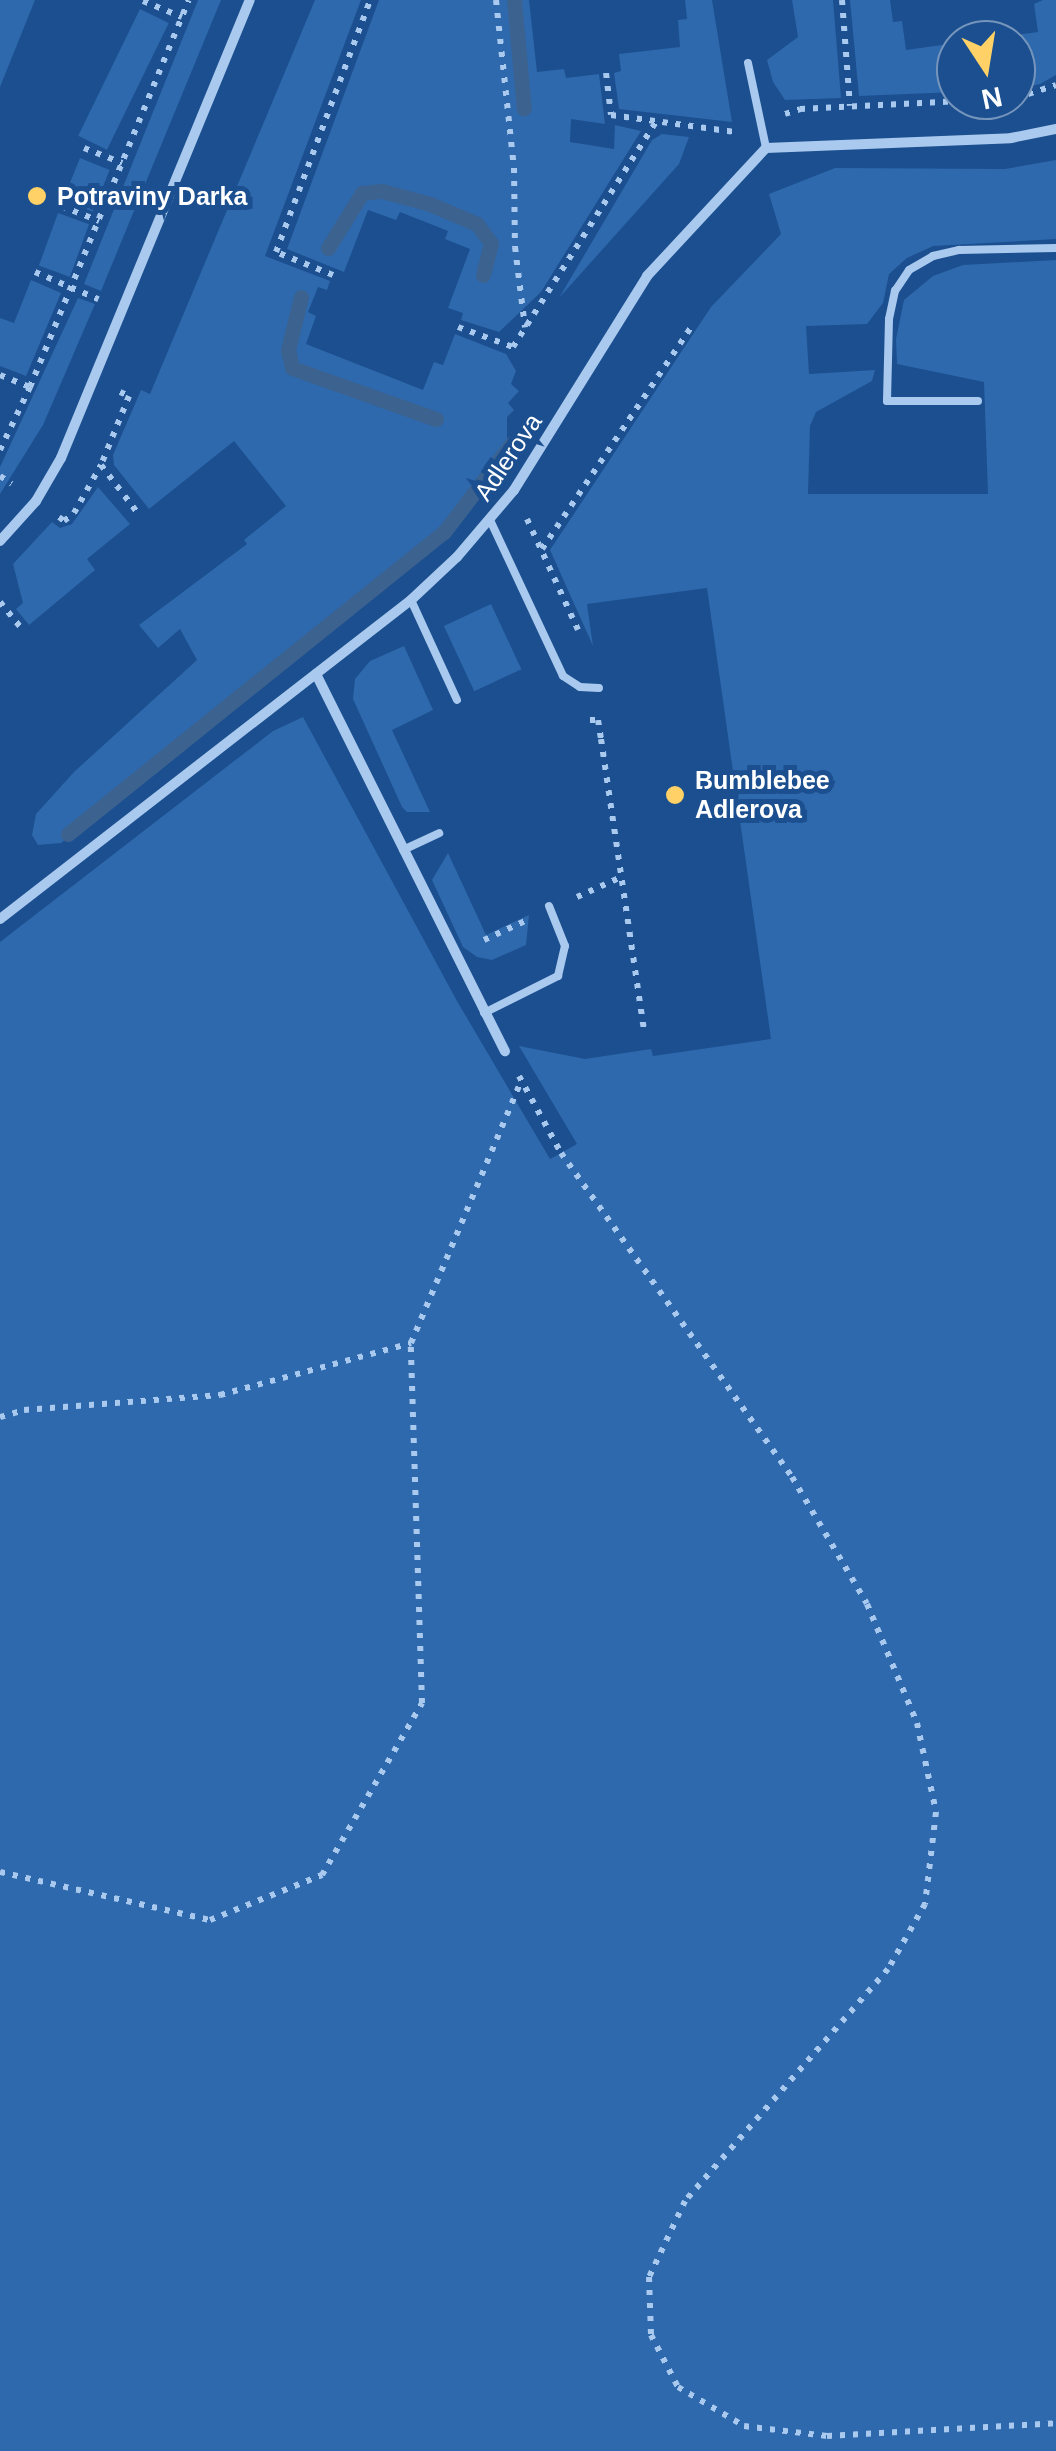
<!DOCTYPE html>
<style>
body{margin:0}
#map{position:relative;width:1056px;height:2451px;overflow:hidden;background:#1b4f8f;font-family:Arial,sans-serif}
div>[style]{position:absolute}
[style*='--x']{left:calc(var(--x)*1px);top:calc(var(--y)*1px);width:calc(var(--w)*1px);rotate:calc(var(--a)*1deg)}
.green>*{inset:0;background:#2e69ad;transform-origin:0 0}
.stream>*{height:15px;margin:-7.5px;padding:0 7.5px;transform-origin:7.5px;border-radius:7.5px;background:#3c6290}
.path>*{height:6px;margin-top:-3px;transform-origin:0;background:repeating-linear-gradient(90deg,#a9c9ee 0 5px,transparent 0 13px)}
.service>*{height:8px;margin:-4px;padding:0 4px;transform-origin:4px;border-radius:4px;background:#a9c9ee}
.minor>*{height:10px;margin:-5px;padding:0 5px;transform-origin:5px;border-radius:5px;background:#a9c9ee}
.dots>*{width:28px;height:28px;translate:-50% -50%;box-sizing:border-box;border:5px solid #1b4f8f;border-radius:50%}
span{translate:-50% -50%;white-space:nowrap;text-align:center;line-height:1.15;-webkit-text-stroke:10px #1b4f8f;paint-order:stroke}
.poi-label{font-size:25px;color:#fff;font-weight:700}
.left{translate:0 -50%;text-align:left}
.street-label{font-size:25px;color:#fff}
.north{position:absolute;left:936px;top:20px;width:100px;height:100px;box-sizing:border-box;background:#1b4f8f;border:2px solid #7695bc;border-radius:50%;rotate:168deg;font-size:28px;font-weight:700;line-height:40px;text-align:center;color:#fff}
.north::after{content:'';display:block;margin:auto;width:35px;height:45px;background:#ffd166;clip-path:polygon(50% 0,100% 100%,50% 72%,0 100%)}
</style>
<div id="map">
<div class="green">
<i style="clip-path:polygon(0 0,35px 0,0 87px)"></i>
<i style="clip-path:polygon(198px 0,221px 0,101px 291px,84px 284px)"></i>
<i style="clip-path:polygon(315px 0,361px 0,265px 256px,330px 281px,327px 290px,318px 287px,308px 312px,316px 316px,306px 344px,423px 390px,434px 362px,443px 365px,455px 334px,506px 354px,516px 371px,511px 384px,519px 391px,508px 403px,514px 410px,507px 417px,507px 440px,515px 445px,446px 534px,61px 843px,38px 845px,32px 835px,36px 814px,74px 772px,197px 660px,180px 629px,158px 648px,139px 625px,247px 544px,244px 540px,286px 506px,234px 441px,149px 509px,114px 465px,113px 455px,141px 390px,150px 394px)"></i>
<i style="clip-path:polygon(379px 0,529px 0,537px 72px,564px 69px,566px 78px,599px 74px,605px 124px,571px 119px,570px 142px,614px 149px,615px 125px,641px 131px,541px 292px,499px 332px,461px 320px,463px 313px,448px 308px,470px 249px,445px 239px,448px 231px,400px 212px,396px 220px,368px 210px,344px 272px,287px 249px)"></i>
<i style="clip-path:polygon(685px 0,712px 0,732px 122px,619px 109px,614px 73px,621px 71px,619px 54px,680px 47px,678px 20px,687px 19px)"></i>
<i style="clip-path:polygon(792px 0,833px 0,841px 98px,785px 100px,773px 82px,767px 60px,798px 37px)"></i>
<i style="clip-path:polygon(850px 0,890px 0,893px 22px,902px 21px,906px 50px,956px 43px,956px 92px,859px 96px)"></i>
<i style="clip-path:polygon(1043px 0,1056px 0,1056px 75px,1040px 84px,1016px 89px,1016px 40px,979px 40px,1038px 32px,1034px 4px)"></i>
<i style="left:140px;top:9px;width:32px;height:141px;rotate:26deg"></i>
<i style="clip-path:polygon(662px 134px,689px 137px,679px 164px,559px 298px,652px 140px)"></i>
<i style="left:80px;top:158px;width:32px;height:45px;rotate:22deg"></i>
<i style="clip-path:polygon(1056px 160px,1056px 239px,933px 246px,907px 258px,889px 274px,883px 303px,867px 324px,806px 326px,809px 374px,875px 370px,872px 381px,816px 412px,810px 426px,808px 494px,988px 494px,984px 382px,897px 364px,896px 339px,904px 300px,933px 276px,963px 265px,1056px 260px,1056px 2451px,0 2451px,0 942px,273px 731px,303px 717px,457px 1001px,550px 1159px,577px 1144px,519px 1046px,585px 1059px,651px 1049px,653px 1056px,771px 1039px,707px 588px,587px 604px,593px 646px,550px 550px,711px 307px,781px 234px,769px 194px,835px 168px,1005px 169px)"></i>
<i style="left:58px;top:213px;width:33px;height:56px;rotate:20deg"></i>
<i style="clip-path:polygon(31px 280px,61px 293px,26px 376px,0 366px,0 318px,14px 323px)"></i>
<i style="clip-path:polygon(78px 298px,95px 304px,43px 425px,0 494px,0 467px)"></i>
<i style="clip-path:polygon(98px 487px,130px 524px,87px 559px,95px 570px,29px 625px,16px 609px,23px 603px,13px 564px,52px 522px,60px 528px,72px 524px)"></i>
<i style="left:491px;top:604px;width:72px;height:52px;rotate:65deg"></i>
<i style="clip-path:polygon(404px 646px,433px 710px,392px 730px,430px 812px,407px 812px,402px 807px,353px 699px,355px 679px,370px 661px)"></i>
<i style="clip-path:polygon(448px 853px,486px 935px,529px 915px,526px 945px,492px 960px,477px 957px,463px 947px,432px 880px)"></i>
</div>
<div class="stream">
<i style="--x:514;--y:0;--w:109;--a:84.8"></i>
<i style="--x:328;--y:248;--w:65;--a:-58.3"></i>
<i style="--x:362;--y:193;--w:20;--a:-6"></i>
<i style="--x:382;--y:191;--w:50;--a:15.2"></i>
<i style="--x:430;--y:204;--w:51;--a:23.1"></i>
<i style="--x:477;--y:224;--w:24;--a:54"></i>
<i style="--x:491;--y:243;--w:33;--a:104"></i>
<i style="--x:301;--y:297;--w:55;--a:103.8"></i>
<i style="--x:288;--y:350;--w:18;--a:77"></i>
<i style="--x:292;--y:368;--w:153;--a:19.5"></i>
<i style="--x:68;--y:834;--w:482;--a:-38.8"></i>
<i style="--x:444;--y:532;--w:112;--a:-52.6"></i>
</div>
<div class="path">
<i style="--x:496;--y:0;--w:169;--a:83.9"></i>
<i style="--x:514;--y:168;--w:79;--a:89.3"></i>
<i style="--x:515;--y:247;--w:81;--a:82.9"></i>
<i style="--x:842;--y:0;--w:106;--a:85.7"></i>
<i style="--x:143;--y:1;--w:42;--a:22.3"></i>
<i style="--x:606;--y:73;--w:42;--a:83.2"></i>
<i style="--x:611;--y:115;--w:125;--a:7.8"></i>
<i style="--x:1016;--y:98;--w:42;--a:-18"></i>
<i style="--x:785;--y:114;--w:16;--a:-18"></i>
<i style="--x:800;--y:109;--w:182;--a:-2.8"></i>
<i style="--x:84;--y:148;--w:41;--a:21.5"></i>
<i style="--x:61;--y:206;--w:41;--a:21.5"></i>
<i style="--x:35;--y:272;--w:69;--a:23.2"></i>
<i style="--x:333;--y:275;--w:61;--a:-158"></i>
<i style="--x:276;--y:252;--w:269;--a:-69.5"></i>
<i style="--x:458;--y:327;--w:59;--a:20"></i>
<i style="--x:513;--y:347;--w:267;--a:-57.6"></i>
<i style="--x:0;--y:375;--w:32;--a:22"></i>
<i style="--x:30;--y:387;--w:418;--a:-67.7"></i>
<i style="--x:120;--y:392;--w:10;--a:24"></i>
<i style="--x:129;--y:396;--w:74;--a:112.1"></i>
<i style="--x:101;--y:465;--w:64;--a:52.6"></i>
<i style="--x:0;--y:450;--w:70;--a:-64.5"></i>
<i style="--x:0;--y:476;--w:14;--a:34"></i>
<i style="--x:59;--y:517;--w:6;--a:39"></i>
<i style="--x:64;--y:521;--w:13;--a:-39"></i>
<i style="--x:74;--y:513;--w:55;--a:-60.6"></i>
<i style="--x:527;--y:519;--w:122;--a:65.3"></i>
<i style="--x:542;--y:549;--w:271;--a:-56.1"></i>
<i style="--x:0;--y:602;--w:35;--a:51"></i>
<i style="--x:590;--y:720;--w:8;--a:0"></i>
<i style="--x:598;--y:720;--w:19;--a:81"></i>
<i style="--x:601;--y:739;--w:295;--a:81.6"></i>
<i style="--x:577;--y:897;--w:48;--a:-24.4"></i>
<i style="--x:484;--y:940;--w:47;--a:-24.9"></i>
<i style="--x:519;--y:1076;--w:88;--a:61.4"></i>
<i style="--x:561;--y:1153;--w:398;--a:54.5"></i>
<i style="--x:792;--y:1477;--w:147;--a:59.4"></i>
<i style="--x:867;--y:1604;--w:129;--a:67.2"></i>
<i style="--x:917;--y:1723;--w:91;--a:77.9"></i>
<i style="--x:936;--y:1812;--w:93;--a:96.8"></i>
<i style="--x:925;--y:1904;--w:75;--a:119.6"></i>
<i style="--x:888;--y:1969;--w:308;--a:131.2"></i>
<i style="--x:685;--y:2201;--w:84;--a:115.3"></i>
<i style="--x:649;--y:2277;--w:58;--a:88"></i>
<i style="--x:651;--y:2335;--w:59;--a:62.6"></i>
<i style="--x:678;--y:2387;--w:77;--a:30.6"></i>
<i style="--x:744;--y:2426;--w:84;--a:6.9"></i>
<i style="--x:827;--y:2436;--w:229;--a:-3.2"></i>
<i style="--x:0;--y:1417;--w:25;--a:-16"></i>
<i style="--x:24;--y:1410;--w:197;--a:-4.4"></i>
<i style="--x:220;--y:1395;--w:198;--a:-15.2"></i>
<i style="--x:411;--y:1343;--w:284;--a:-67.2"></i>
<i style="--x:0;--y:1872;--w:215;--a:12.9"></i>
<i style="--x:210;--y:1920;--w:121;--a:-21.9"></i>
<i style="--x:322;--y:1875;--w:199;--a:-59.8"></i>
<i style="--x:422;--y:1703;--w:360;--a:-91.8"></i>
</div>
<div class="service">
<i style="--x:748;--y:63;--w:87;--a:78"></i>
<i style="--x:978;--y:401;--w:91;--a:180"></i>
<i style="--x:887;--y:401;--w:82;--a:-88.6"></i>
<i style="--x:889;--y:319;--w:29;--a:-78"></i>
<i style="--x:895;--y:291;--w:25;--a:-56"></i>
<i style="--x:909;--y:270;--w:28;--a:-30"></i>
<i style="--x:933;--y:256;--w:27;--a:-13"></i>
<i style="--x:959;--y:250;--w:97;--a:-1.2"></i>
<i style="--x:490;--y:520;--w:172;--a:64.9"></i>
<i style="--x:563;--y:676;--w:20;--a:33"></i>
<i style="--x:580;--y:687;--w:19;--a:3"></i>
<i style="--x:411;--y:600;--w:110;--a:65.3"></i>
<i style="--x:403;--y:850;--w:40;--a:-25"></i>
<i style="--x:484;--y:1013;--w:83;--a:-26.6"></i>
<i style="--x:558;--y:976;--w:31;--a:-77"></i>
<i style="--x:565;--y:946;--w:43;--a:-111.8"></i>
</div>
<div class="minor">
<i style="--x:0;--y:541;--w:54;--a:-48"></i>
<i style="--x:36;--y:501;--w:50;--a:-59.8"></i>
<i style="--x:61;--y:458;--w:495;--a:-67.6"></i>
<i style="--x:316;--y:674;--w:422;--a:63.4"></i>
<i style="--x:0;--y:919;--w:520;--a:-37.82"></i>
<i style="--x:411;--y:600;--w:63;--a:-43.1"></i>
<i style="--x:457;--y:557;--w:88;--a:-49.6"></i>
<i style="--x:514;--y:490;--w:252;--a:-58.1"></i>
<i style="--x:647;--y:276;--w:175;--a:-47.1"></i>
<i style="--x:766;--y:148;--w:245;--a:-2.3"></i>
<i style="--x:1011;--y:138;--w:46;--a:-11.3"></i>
</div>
<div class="dots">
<i style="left:37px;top:196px;background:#ffd166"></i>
<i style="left:675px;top:795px;background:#ffd166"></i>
</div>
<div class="poi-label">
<span class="left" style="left:57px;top:196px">Potraviny Darka</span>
<span class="left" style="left:695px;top:795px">Bumblebee<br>Adlerova</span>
</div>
<div class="street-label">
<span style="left:508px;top:457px;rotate:-56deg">Adlerova</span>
</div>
<div class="north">N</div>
</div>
